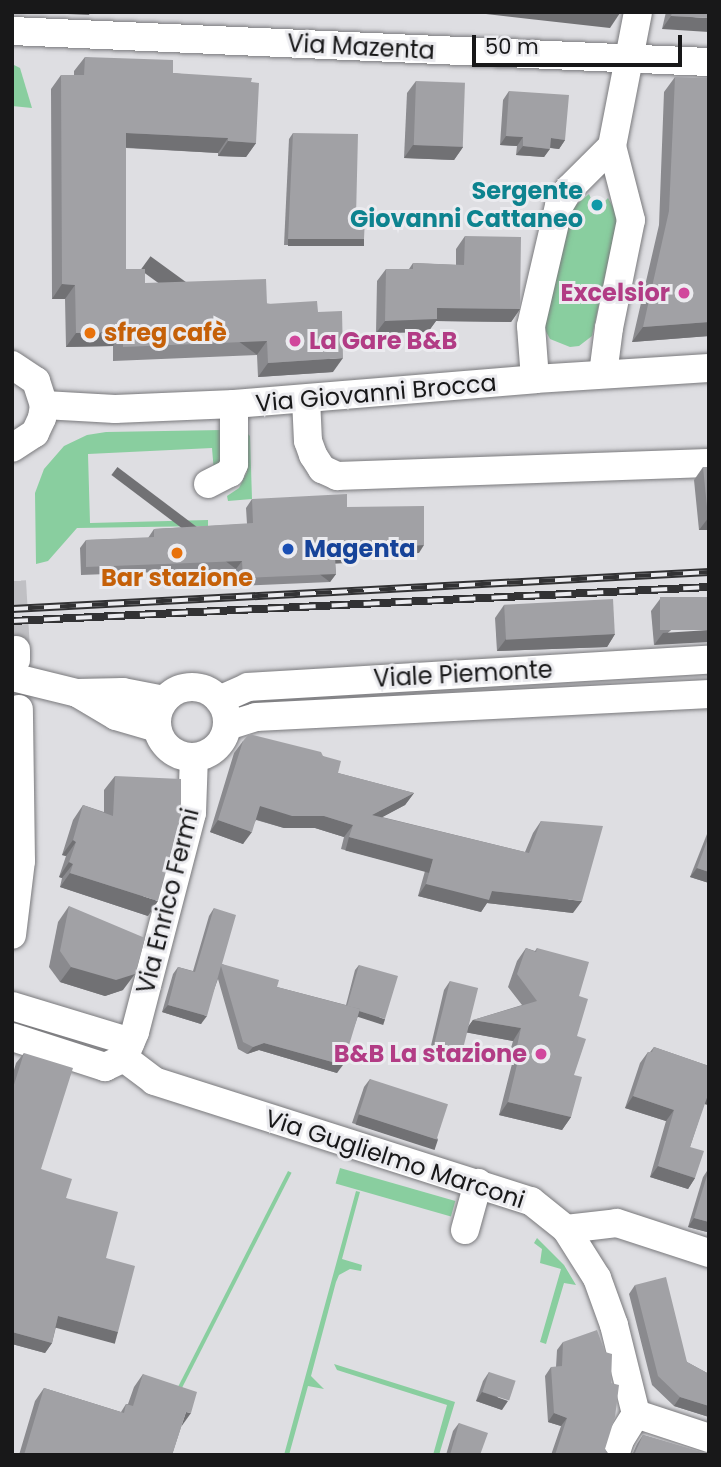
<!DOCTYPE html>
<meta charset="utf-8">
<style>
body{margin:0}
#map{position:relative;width:721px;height:1467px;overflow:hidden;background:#dedee2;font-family:Poppins,sans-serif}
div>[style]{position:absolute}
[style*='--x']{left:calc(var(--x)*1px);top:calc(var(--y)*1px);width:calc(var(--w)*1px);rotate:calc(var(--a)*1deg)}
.green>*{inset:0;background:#89ce9f;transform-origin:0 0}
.minor-tunnel>*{height:28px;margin-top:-14px;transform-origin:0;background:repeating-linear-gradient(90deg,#c0c0c4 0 28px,transparent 0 42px)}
.roads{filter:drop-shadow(0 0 2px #79797c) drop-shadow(0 0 2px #79797c)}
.minor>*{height:28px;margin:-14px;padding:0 14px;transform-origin:14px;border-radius:14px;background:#fff}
.minor>.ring{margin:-14px;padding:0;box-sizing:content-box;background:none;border:28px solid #fff;border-radius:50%}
.rail>*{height:8px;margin-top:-4px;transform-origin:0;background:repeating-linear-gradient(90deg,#ebebef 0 16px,#323234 0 32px);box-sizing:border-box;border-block:2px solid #323234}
.wall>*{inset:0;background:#8a8a8e}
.shaded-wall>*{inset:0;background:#717174;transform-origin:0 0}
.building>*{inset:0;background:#a1a1a5;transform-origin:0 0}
.dots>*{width:19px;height:19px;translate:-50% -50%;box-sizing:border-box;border:4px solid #ebebef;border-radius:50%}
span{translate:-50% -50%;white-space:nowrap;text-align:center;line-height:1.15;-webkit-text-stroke:6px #ebebef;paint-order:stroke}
.street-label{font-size:24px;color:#181819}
.culture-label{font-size:24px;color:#0d838f;font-weight:700}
.right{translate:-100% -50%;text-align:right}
.hotel-label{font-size:24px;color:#b23c85;font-weight:700}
.left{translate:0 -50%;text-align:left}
.food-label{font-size:24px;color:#c56008;font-weight:700}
.transit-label{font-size:24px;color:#164399;font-weight:700}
.frame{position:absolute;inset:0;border:14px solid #181819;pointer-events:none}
.scale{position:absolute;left:472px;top:35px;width:210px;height:32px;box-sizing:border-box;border:4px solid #181819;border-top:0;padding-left:9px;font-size:21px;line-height:24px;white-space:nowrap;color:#181819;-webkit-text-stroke:5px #ebebef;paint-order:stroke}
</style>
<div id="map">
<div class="green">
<i style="clip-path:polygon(12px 64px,20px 68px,32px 108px,12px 106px)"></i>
<i style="clip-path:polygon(589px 194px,592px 201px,603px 203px,608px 198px,618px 216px,592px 336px,579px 346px,570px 347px,550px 339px,543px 326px,570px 210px)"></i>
<i style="clip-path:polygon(223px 430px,223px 461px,214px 472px,212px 448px,88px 454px,90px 523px,208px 520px,208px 526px,77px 528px,48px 561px,36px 564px,35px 493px,44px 469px,64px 446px,87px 435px,106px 432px)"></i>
<i style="clip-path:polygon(247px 433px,250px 436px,252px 499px,228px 501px,227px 496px,239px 488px,247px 472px)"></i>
<i style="left:340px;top:1168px;width:120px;height:16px;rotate:16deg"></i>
<i style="left:288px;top:1171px;width:4px;height:294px;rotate:27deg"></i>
<i style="clip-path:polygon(356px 1191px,360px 1192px,342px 1259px,362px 1265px,361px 1271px,350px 1269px,339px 1275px,336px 1282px,311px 1376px,324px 1389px,308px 1386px,289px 1455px,284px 1455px)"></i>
<i style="clip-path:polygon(537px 1238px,564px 1265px,576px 1285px,564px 1283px,546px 1344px,540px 1342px,561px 1269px,540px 1263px,542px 1249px,534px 1243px)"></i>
<i style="clip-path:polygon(334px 1364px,455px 1402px,439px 1455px,433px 1455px,447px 1405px,337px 1370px)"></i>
</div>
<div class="minor-tunnel">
<i style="--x:12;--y:581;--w:69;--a:86.7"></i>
</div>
<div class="roads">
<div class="minor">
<i style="--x:12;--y:31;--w:698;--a:2.55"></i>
<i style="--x:12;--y:365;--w:29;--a:34"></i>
<i style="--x:36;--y:381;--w:25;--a:72"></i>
<i style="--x:44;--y:405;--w:13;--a:99"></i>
<i style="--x:42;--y:418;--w:17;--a:115"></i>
<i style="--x:35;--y:433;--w:27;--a:147"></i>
<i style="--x:603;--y:374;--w:46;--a:-82.6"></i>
<i style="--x:609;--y:328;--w:110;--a:-78.5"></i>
<i style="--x:631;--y:220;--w:76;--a:-104.4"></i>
<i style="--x:612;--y:146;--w:136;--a:-79"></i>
<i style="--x:535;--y:379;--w:53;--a:-94.3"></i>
<i style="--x:531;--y:326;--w:123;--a:-76.9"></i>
<i style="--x:559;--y:206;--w:21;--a:-59"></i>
<i style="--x:570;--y:188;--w:59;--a:-45"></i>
<i style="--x:306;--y:399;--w:42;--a:87.3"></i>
<i style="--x:308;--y:441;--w:15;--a:70"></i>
<i style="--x:313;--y:455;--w:17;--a:57"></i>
<i style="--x:322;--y:469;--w:17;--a:25"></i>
<i style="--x:337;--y:476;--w:372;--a:-2"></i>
<i style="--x:44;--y:405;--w:71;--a:3.2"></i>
<i style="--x:115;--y:409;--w:119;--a:-2.4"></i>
<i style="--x:234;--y:404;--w:302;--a:-4.7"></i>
<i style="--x:535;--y:379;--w:174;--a:-3.6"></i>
<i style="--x:208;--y:484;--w:25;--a:-27"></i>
<i style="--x:230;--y:473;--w:10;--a:-66"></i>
<i style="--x:234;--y:464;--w:60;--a:-90"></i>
<i style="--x:16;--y:650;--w:10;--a:90"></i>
<i style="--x:12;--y:677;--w:67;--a:13.8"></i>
<i style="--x:77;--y:693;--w:46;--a:-1.2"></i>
<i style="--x:123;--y:692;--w:42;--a:11"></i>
<i class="ring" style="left:157px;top:687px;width:42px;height:42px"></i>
<i style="--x:77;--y:693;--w:45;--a:30.5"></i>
<i style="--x:116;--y:716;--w:43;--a:16.3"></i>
<i style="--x:219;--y:700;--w:32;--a:-24"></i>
<i style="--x:248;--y:687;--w:462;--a:-3.4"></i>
<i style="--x:227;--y:726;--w:30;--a:-17"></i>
<i style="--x:256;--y:717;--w:454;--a:-2.9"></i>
<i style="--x:12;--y:935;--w:75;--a:-83.1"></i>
<i style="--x:21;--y:861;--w:152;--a:-90.8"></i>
<i style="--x:12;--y:1006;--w:124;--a:16.8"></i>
<i style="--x:12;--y:1037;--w:98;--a:17.9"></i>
<i style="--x:105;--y:1067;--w:21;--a:-25"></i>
<i style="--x:124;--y:1058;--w:28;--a:-67"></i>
<i style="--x:135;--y:1032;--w:226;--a:-75.4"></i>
<i style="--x:192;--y:813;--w:56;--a:-88"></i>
<i style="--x:124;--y:1058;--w:38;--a:37"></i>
<i style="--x:154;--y:1081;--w:396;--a:17.7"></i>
<i style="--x:531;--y:1201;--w:45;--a:38.7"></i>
<i style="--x:566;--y:1229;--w:58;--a:57.7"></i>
<i style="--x:597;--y:1278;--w:50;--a:70.1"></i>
<i style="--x:614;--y:1325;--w:92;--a:76.1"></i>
<i style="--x:636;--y:1414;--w:31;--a:122"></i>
<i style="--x:620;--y:1440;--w:16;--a:108"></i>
<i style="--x:566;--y:1229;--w:51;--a:-6.7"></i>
<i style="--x:617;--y:1223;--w:97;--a:18.1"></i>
<i style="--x:465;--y:1230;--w:49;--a:-74.5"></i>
<i style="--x:636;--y:1414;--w:77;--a:18.2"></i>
</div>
</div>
<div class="rail">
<i style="--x:12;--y:609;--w:698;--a:-3.04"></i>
<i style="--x:12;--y:621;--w:698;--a:-2.79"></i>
</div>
<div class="wall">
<i style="clip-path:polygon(666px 12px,709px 12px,662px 29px)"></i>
<i style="clip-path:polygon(85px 57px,173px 73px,251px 82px,256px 143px,246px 157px,218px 156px,218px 153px,126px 148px,126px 269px,145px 283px,318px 312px,333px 372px,258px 377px,257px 355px,113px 361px,113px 346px,66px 347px,65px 299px,52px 299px,51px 89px,61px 75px,74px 75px,74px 71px)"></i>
<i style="clip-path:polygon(675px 77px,709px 336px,632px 342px,659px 225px,664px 92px)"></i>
<i style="clip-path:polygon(416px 81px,463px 147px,454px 160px,404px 158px,407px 93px)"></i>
<i style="clip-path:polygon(509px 91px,565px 140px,559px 149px,550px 148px,544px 157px,516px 155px,517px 146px,500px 145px,503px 100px)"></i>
<i style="clip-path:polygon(293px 133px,356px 217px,360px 245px,284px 245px,289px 139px)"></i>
<i style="clip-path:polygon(465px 236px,520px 309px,511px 322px,436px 321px,428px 332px,376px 333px,377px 281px,386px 269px,409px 269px,413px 263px,456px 265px,456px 249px)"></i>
<i style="clip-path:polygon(703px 467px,709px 467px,709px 530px,699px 530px,694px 480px)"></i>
<i style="clip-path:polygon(252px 499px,347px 507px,419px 553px,352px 555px,347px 563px,335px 563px,336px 574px,330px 582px,237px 586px,236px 569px,81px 575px,80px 548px,86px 540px,148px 538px,154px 529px,247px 524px,246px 508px)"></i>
<i style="clip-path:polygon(709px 597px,654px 645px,651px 611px,660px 599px)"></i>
<i style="clip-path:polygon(504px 605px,615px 634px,607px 647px,497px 651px,495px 618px)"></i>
<i style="clip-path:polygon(243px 741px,323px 756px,338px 773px,414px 793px,405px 805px,382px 817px,525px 852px,533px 833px,541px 821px,573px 913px,487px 903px,481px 912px,418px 896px,425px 871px,341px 849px,344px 837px,315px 828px,284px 828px,256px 820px,243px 844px,210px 832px,234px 753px)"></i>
<i style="clip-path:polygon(115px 776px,148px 916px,60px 887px,62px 878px,59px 877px,66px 856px,62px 855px,73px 820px,83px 805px,104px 812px,104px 790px)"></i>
<i style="clip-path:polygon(709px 829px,709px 883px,690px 877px)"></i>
<i style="clip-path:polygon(69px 906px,123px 990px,105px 996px,60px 982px,49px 967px,58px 922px)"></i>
<i style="clip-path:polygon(214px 908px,222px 964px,277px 987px,346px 1005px,355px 970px,359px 965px,382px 1024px,358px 1016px,337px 1073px,259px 1050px,247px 1054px,238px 1049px,218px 979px,201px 1024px,162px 1012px,173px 974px,178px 967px,193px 971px,209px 916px)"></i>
<i style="clip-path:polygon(526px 948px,535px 951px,537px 948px,579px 996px,571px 1117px,562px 1130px,499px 1115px,513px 1060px,508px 1059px,513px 1041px,465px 1032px,460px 1052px,453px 1061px,429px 1054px,444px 990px,450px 981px,466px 1030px,473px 1020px,522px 1005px,508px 987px,517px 961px)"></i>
<i style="clip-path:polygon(654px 1047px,709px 1066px,709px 1105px,704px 1104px,690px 1147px,695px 1178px,688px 1189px,650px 1177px,666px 1121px,625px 1108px,640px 1063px,648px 1052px,650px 1052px)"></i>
<i style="clip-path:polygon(24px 1053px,41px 1169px,66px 1198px,106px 1258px,118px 1332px,111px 1342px,56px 1327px,52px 1343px,45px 1353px,12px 1344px,12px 1077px,16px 1063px)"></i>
<i style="clip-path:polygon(370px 1079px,438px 1139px,432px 1148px,352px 1123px,364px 1087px)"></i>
<i style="clip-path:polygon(709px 1168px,709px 1230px,707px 1232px,688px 1227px,703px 1177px)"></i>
<i style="clip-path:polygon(635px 1285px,687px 1362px,709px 1374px,709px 1417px,674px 1406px,652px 1385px,629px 1294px)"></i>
<i style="clip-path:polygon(563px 1342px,605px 1449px,609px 1455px,551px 1455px,561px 1426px,548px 1422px,545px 1376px,551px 1367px,556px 1367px,557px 1350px)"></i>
<i style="clip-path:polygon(489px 1372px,502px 1410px,476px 1401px,483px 1381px)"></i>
<i style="clip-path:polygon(143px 1374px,181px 1427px,172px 1455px,19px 1455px,35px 1401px,44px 1388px,121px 1412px,126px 1404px,128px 1404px,134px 1387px)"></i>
<i style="clip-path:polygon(459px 1423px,480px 1455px,446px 1455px,453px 1431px)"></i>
<i style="clip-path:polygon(643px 1435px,709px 1455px,632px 1455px,637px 1444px)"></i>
</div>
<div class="shaded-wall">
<i style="clip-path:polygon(24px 12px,90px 12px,89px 15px)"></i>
<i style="clip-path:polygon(487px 12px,610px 12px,620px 13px,610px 28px,486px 14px)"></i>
<i style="clip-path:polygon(671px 16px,709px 18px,709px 32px,662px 29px)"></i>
<i style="clip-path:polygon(126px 133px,228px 138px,218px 153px,116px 147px)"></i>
<i style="clip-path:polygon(506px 136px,523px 137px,517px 146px,500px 145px)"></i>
<i style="clip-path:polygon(551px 138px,565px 140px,559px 149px,545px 147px)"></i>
<i style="clip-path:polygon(228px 141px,256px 143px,246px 157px,218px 156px)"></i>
<i style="clip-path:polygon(413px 145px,463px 147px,454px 160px,404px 158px)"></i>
<i style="clip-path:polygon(523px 146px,550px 149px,544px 157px,516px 155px)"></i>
<i style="left:288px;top:239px;width:76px;height:7px"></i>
<i style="clip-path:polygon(62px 284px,75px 285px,65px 299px,52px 299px)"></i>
<i style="clip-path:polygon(437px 308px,520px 309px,511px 322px,436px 321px,428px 332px,376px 333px,385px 321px)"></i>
<i style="clip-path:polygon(709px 322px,709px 336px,632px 342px,643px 327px)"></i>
<i style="clip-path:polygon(123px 332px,113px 346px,66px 347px,76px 333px)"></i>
<i style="left:267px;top:341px;width:17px;height:144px;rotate:126deg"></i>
<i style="clip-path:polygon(343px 358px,333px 372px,258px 377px,268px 363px)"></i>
<i style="clip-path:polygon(709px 517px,709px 530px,699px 530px)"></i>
<i style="clip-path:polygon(424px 545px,419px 553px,352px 555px,347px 563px,329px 564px,335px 556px,352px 547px)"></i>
<i style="left:242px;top:561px;width:10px;height:156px;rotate:127deg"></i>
<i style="left:336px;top:574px;width:10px;height:93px;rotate:127deg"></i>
<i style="clip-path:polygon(709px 630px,709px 642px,654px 645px,663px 633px)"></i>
<i style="clip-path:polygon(615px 634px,607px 647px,497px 651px,506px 639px)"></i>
<i style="clip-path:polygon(414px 793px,405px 805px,364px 827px,372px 815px)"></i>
<i style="clip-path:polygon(260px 806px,324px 816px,353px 825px,344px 837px,315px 828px,284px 828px,251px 818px)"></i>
<i style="clip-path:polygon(218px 820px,252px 832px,243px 844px,210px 832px)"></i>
<i style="left:349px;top:837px;width:87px;height:14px;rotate:15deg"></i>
<i style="clip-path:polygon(73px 840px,76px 842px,66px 856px,62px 855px)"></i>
<i style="clip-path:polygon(69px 862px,73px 864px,62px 878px,59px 877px)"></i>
<i style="clip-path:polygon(697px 868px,709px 872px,709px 883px,690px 877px)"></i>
<i style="clip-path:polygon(70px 873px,158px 901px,148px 916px,60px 887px)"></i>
<i style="clip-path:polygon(426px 884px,492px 891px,582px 901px,573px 913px,487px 903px,481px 912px,418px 896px)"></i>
<i style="clip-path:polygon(71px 967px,135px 974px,123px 990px,105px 996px,60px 982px)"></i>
<i style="clip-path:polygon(168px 1005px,207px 1016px,201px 1024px,162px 1012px)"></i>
<i style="left:347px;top:1007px;width:40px;height:6px;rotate:18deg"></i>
<i style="clip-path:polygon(473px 1020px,521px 1028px,513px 1041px,464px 1032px)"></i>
<i style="clip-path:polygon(264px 1043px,343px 1065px,337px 1073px,259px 1050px,247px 1054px,253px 1047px)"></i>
<i style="clip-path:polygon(435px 1045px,460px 1052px,453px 1061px,429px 1054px)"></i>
<i style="clip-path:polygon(517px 1046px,521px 1048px,513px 1060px,508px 1059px)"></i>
<i style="clip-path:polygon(708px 1092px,709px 1105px,700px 1103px)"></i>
<i style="clip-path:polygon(633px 1096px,674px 1110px,666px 1121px,625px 1108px)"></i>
<i style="clip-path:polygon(508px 1102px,571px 1117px,562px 1130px,499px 1115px)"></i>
<i style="left:359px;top:1114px;width:83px;height:11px;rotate:18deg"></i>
<i style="clip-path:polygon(658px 1166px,695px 1178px,688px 1189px,650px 1177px)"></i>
<i style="clip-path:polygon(694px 1218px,709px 1222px,709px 1230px,707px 1232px,688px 1227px)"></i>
<i style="left:58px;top:1316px;width:62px;height:12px;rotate:15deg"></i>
<i style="clip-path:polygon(12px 1332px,52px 1343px,45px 1353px,12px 1344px)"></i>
<i style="clip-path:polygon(482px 1392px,508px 1401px,502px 1410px,476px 1401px)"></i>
<i style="clip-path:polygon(680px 1397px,709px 1406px,709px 1417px,674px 1406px)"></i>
<i style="clip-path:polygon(186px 1412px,191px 1413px,181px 1427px)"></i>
<i style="clip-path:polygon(554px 1413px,567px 1418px,561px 1426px,548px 1422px)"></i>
</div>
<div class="building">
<i style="clip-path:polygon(672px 12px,709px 12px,709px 18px,671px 16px)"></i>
<i style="clip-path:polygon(85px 57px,173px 60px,173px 73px,252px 78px,251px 82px,259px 83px,256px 143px,228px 141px,228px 138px,126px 133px,126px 269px,145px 269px,145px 283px,266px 279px,267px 304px,317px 301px,318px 312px,342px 311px,343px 358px,268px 363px,267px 341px,123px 347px,123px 332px,76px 333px,75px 285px,62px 284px,61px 75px,84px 75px)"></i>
<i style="clip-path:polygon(675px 77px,709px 78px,709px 322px,643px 327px,669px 211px)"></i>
<i style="left:416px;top:81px;width:49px;height:64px;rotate:2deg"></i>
<i style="clip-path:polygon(509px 91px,569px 95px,565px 140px,551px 138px,550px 149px,523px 146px,523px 137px,506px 136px)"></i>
<i style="clip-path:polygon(293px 133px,358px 134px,356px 217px,365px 217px,364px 239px,288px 239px)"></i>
<i style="clip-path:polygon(465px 236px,521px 237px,520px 309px,437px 308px,437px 319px,385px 321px,386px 269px,413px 269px,413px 263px,464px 265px)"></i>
<i style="clip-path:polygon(703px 467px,709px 467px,709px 517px,708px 517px)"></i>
<i style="clip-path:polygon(347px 494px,347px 507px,424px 506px,424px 545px,352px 547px,353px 555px,335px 556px,336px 574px,243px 578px,242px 561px,86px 567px,86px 540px,154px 537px,154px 529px,253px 523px,252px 499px)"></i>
<i style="left:709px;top:597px;width:33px;height:49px;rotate:90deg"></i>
<i style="left:613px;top:599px;width:35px;height:109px;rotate:87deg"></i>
<i style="clip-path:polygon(249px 734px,321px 752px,323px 756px,341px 761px,338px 773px,414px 793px,372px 815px,529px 853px,541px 821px,603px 826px,582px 901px,492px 891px,489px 900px,426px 884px,433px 859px,349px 837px,353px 825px,324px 816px,292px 816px,260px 806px,252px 832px,218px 820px,243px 741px)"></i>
<i style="clip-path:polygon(115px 776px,181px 779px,181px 816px,158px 901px,70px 873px,73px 864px,69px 862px,76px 842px,73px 840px,83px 805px,113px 816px)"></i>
<i style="clip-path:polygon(709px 836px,709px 872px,697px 868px)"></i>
<i style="clip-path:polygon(69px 906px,145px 938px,135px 974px,116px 980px,71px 967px,60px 951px)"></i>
<i style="clip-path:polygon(214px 908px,236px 915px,222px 964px,279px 980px,277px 987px,360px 1009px,343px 1065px,264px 1043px,253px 1047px,243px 1042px,221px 966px,207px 1016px,168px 1005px,178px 967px,195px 972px)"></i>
<i style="clip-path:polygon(526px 948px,536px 952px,537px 948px,589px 962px,579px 996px,588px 999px,577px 1036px,586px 1039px,574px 1075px,582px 1077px,571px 1117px,508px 1102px,521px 1048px,517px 1046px,521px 1028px,473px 1020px,537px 1001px,517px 974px)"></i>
<i style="clip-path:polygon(359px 965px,398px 976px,385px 1019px,359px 1011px,360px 1009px,347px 1006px)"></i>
<i style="left:450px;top:981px;width:29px;height:66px;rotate:14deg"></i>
<i style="clip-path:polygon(654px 1047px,709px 1066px,709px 1092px,690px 1147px,704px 1151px,695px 1178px,658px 1166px,674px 1110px,633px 1096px,648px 1052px,652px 1052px)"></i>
<i style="clip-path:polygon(24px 1053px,73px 1068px,41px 1169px,72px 1179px,66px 1198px,118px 1212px,106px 1258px,135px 1266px,118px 1332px,58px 1316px,52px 1343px,12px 1332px,12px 1091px)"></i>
<i style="left:370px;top:1079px;width:82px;height:37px;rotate:18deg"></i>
<i style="clip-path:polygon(709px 1169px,709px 1222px,694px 1218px)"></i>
<i style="clip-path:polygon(666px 1277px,687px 1362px,709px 1374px,709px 1406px,680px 1397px,658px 1376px,635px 1285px)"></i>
<i style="clip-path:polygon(597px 1330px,605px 1352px,612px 1354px,611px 1383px,619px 1385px,615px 1417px,605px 1449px,609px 1455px,555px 1455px,567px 1418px,554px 1413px,551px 1367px,562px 1366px,563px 1342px)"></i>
<i style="left:489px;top:1372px;width:28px;height:21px;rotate:18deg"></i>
<i style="clip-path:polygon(143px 1374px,197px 1392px,191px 1413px,186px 1412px,172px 1455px,24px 1455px,44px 1388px,124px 1413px,126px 1404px,133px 1406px)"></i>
<i style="clip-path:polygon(459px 1423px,488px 1433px,480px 1455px,450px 1455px)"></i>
<i style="clip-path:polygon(643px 1435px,709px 1454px,709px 1455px,634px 1455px)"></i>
</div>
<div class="dots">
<i style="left:597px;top:205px;background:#0f9aa8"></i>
<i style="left:684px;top:293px;background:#d1479c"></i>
<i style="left:90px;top:333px;background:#e8710a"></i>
<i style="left:295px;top:341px;background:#d1479c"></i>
<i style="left:288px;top:549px;background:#1a4fb4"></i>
<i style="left:177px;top:553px;background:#e8710a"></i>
<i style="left:541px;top:1054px;background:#d1479c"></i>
</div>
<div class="street-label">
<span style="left:361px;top:47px;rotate:3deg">Via Mazenta</span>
<span style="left:376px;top:393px;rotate:-5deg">Via Giovanni Brocca</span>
<span style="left:463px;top:674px;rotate:-3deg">Viale Piemonte</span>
<span style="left:168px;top:901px;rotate:-76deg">Via Enrico Fermi</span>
<span style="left:395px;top:1159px;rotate:18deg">Via Guglielmo Marconi</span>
</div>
<div class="culture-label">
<span class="right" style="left:583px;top:205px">Sergente<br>Giovanni Cattaneo</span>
</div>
<div class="hotel-label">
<span class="right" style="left:670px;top:293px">Excelsior</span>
<span class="left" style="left:309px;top:341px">La Gare B&amp;B</span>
<span class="right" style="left:527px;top:1054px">B&amp;B La stazione</span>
</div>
<div class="food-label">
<span class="left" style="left:104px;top:333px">sfreg cafè</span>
<span style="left:177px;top:578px">Bar stazione</span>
</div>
<div class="transit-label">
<span class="left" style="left:304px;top:549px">Magenta</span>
</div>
<div class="frame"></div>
<div class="scale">50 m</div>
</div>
